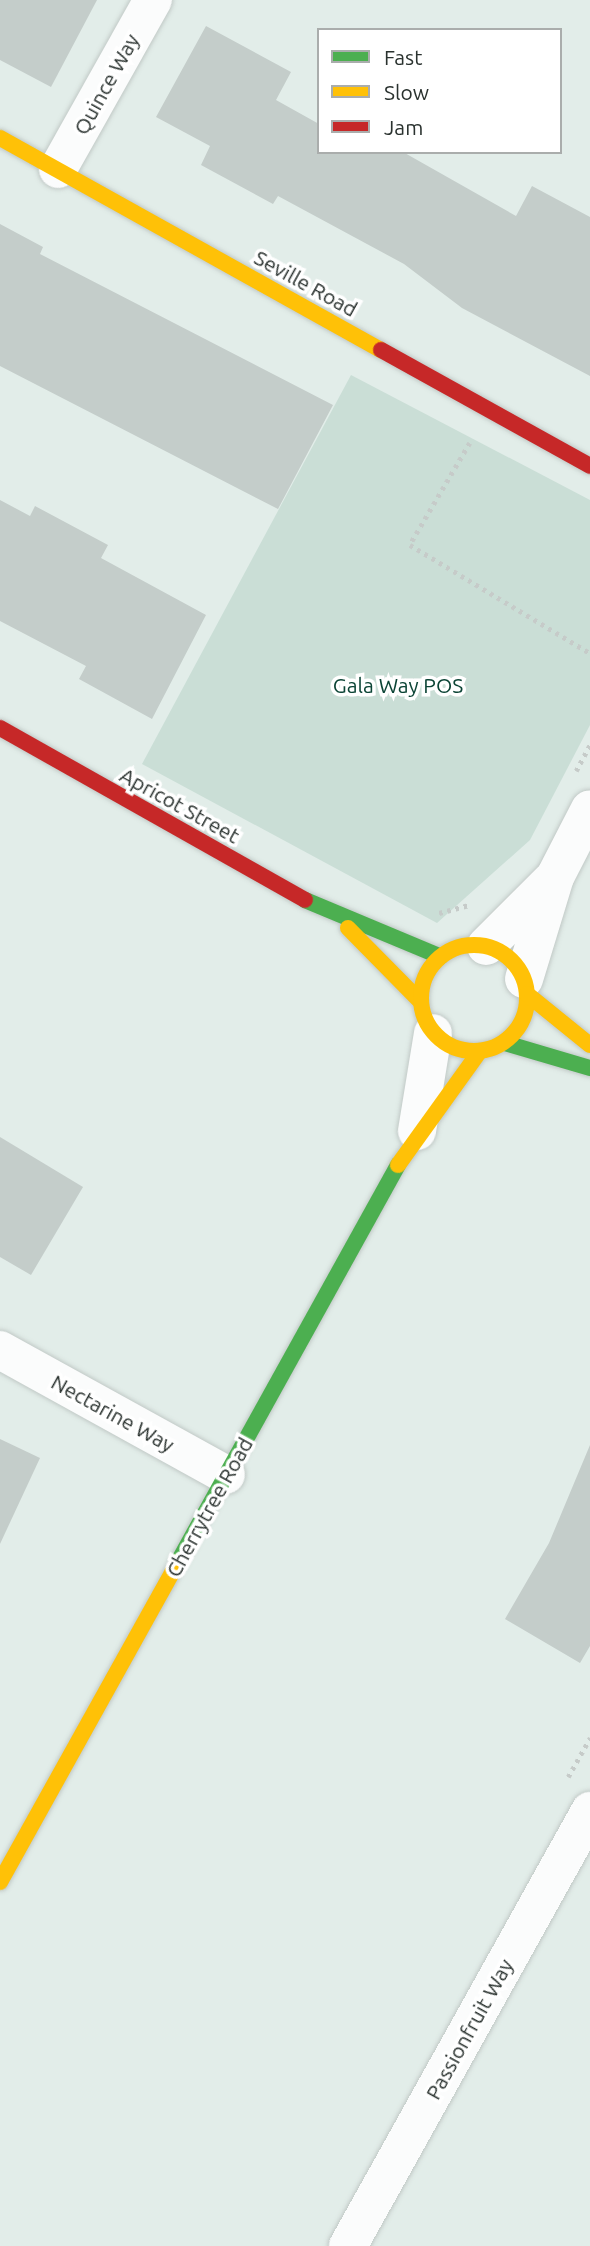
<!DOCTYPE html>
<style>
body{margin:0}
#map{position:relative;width:590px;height:2246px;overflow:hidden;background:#e2ede9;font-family:Ubuntu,sans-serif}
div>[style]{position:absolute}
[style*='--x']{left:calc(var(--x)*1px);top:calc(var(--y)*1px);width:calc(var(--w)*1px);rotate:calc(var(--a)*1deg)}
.green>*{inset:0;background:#caded6}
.building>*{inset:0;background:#c4cdca}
.path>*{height:4.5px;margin-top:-2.25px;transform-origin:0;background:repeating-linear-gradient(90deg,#c6cbc9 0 3.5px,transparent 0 8.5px)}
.roads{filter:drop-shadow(0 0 2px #c1c9c6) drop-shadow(0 0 2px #c1c9c6)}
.street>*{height:38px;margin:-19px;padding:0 19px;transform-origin:19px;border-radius:19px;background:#fbfcfc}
.fast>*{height:16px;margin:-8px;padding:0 8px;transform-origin:8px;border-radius:8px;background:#4caf50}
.slow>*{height:16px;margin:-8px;padding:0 8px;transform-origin:8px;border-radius:8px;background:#ffc107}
.slow>.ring{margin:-8px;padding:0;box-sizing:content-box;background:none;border:16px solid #ffc107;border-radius:50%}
.jam>*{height:16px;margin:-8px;padding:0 8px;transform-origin:8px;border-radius:8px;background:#c62828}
span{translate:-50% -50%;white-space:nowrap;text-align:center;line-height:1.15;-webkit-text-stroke:7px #fff;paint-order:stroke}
.street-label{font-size:21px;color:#2a322f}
.park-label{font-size:21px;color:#0b4435}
.legend{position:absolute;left:317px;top:28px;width:245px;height:126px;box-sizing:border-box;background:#fff;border:2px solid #aaadac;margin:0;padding:9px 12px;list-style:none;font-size:21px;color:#2a322f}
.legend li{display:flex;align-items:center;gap:14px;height:35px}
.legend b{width:35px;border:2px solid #aaadac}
</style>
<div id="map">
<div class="green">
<i style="clip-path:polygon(351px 375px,590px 500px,590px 725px,530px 840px,437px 923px,142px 764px)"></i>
</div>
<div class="building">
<i style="clip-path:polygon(0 0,97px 0,51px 87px,0 60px)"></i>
<i style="clip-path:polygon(206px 26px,291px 72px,276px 100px,319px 124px,319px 152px,403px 152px,516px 216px,532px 186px,590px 217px,590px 376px,462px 308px,404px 264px,278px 196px,273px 204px,201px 165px,210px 146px,156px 117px)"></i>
<i style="clip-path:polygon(0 224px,43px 247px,40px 254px,333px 405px,278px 509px,0 366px)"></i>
<i style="clip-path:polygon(0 500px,30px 516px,35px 506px,108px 545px,101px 558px,206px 615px,152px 719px,79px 679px,86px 666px,0 621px)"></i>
<i style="clip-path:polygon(0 1137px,83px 1187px,31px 1275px,0 1257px)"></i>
<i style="clip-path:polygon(0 1439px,40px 1458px,0 1544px)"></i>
<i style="clip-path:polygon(590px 1445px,590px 1646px,580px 1663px,505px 1619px,549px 1543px)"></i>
</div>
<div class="path">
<i style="--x:470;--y:443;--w:118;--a:120.5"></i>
<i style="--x:410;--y:545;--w:210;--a:31"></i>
<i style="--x:576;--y:771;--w:30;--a:-62"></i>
<i style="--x:439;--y:913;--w:30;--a:-15"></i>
<i style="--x:568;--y:1777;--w:45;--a:-60.6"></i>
</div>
<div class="roads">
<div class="street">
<i style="--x:58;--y:169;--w:194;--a:-60.7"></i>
<i style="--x:486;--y:946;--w:92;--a:-45"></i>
<i style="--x:524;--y:979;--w:107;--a:-73.1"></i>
<i style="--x:555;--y:877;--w:76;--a:-62.8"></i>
<i style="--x:417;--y:1131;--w:99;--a:-80.7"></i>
<i style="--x:0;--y:1350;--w:258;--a:28.9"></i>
<i style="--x:348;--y:2246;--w:498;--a:-60.9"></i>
</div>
<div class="fast">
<i style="--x:305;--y:900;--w:147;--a:22.7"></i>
<i style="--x:505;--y:1043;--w:89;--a:16.4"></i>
<i style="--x:178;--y:1562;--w:454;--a:-61"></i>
</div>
<div class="slow">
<i style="--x:0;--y:138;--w:436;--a:29.1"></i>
<i style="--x:348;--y:928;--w:104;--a:45.4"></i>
<i class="ring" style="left:421px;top:945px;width:90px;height:90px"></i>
<i style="--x:527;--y:994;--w:81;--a:39"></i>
<i style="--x:398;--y:1165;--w:140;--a:-54.3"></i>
<i style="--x:0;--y:1882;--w:366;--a:-60.9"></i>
</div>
<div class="jam">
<i style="--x:381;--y:350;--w:239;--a:29"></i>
<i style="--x:0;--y:728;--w:350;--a:29.4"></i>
</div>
</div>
<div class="street-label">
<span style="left:106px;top:84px;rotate:-61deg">Quince Way</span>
<span style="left:306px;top:283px;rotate:29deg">Seville Road</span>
<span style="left:180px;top:805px;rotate:29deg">Apricot Street</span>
<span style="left:113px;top:1413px;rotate:29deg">Nectarine Way</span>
<span style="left:209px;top:1507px;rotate:-61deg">Cherrytree Road</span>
<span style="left:469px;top:2029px;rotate:-61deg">Passionfruit Way</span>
</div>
<div class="park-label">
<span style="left:398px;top:685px">Gala Way POS</span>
</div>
<ul class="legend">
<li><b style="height:9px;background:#4caf50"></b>Fast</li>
<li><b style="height:9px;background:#ffc107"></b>Slow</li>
<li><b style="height:9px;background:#c62828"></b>Jam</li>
</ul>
</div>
